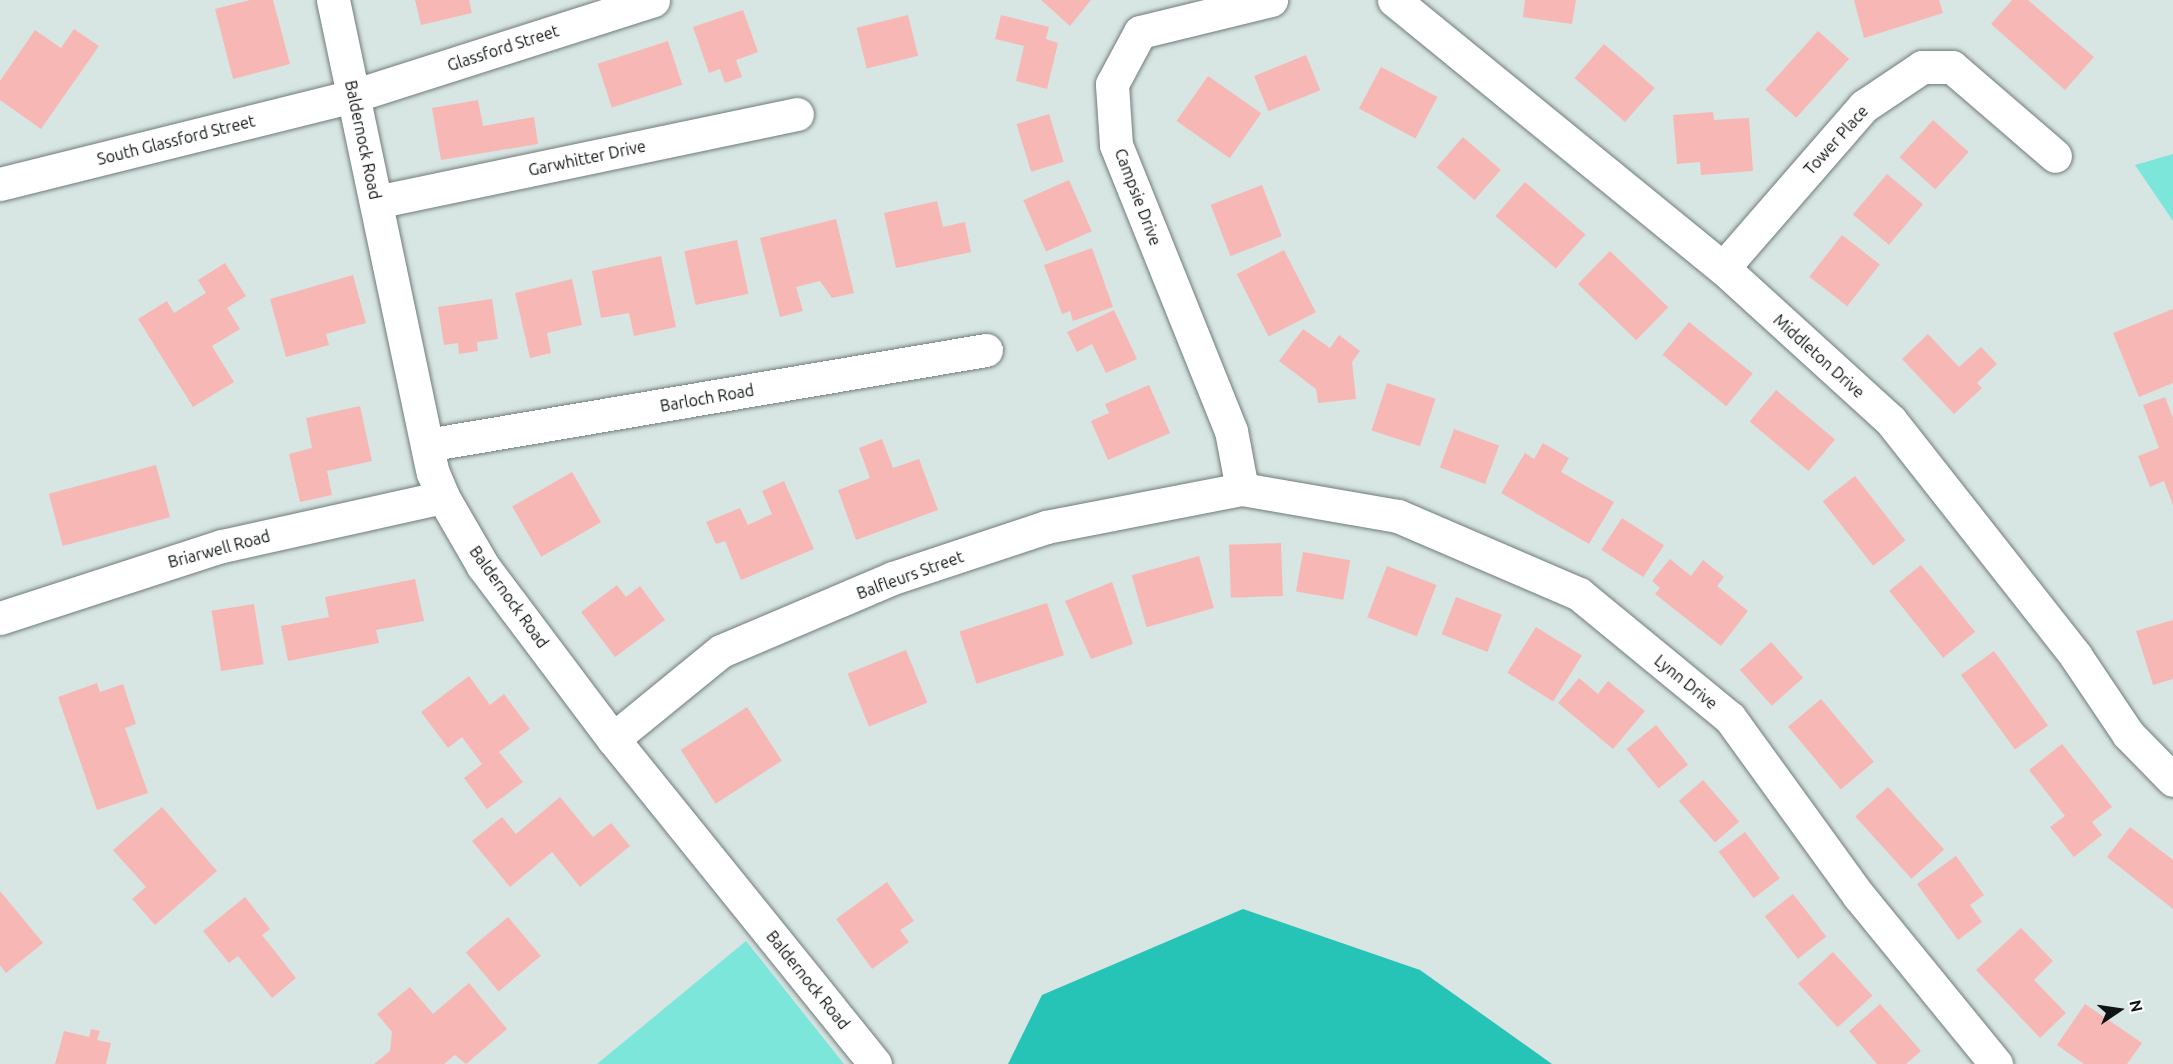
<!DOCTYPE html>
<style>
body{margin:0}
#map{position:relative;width:2173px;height:1064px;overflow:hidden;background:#d7e5e3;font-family:Ubuntu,sans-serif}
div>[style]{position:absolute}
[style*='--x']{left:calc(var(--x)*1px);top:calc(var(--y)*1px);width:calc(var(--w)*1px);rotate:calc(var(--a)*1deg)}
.green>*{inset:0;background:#7de6db}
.forest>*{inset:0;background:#26c3b7}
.building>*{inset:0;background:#f7b8b5;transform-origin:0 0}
.roads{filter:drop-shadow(0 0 2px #707c7a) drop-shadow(0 0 2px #707c7a)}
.minor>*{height:33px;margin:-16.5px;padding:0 16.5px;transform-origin:16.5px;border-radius:16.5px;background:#fff}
span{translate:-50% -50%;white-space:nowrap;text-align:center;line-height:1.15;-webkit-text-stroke:4.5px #fff;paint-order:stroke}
.street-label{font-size:16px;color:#0f1313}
.north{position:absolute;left:2089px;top:980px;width:60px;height:60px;-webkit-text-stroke:4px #fff;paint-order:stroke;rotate:77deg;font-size:16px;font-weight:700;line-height:24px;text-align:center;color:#0f1313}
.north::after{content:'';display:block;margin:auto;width:21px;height:27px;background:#0f1313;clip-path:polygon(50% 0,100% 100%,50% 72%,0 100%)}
</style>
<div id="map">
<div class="green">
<i style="clip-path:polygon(2173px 154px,2173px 221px,2135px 165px)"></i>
<i style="clip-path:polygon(746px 941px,844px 1064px,597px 1064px)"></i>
</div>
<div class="forest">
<i style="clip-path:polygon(1243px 909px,1420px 970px,1552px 1064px,1008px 1064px,1042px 995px)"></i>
</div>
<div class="building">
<i style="clip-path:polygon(250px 0,273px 0,290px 64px,233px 79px,215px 9px)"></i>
<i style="clip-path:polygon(415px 0,469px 0,472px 13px,421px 25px)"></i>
<i style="clip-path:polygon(1041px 0,1091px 0,1070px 26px)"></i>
<i style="clip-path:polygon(1525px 0,1576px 0,1572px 24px,1523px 17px)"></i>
<i style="clip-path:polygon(1854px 0,1939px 0,1943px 13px,1864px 38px)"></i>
<i style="clip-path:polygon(2012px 0,2028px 0,2094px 57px,2065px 90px,1991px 24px)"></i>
<i style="clip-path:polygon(743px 10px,758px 52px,736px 60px,742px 77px,725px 83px,720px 69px,709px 73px,693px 27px)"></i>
<i style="left:908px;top:15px;width:42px;height:53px;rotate:76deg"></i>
<i style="clip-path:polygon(1001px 15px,1049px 27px,1046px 39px,1058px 43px,1047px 89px,1016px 81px,1024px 46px,995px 39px)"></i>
<i style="clip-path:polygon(74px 29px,99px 46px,41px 129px,0 100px,0 81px,35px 30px,61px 48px)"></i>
<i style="left:1818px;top:31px;width:42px;height:79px;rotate:42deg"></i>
<i style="left:668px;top:41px;width:46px;height:74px;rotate:72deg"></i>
<i style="left:1604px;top:44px;width:67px;height:45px;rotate:41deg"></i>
<i style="left:1306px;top:55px;width:38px;height:56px;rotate:68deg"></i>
<i style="left:1381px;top:67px;width:64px;height:47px;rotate:28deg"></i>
<i style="left:1208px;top:76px;width:65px;height:55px;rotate:35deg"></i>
<i style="clip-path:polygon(478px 100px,483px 126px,534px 117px,538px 144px,441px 160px,432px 108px)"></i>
<i style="clip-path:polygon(1713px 112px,1714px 120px,1749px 118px,1753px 171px,1701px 175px,1700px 162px,1677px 164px,1673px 115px)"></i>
<i style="left:1049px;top:114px;width:50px;height:34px;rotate:73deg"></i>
<i style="left:1933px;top:120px;width:48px;height:50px;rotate:42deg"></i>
<i style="left:1463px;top:137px;width:50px;height:40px;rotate:41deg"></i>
<i style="left:1887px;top:174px;width:47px;height:53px;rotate:40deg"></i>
<i style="left:1069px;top:180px;width:56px;height:50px;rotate:66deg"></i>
<i style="left:1525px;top:182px;width:80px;height:45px;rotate:41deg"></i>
<i style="left:1262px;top:185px;width:55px;height:55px;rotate:69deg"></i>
<i style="clip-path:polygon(937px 201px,943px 227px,965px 222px,971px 252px,896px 268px,884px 213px)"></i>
<i style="clip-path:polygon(836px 219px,854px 293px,832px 298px,820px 281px,796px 287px,803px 311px,780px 317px,760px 238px)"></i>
<i style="left:1842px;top:235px;width:48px;height:53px;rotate:38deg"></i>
<i style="left:737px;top:240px;width:55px;height:54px;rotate:78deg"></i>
<i style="clip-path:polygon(1092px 248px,1113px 307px,1073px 321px,1070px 311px,1062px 314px,1044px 265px)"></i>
<i style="left:1284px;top:250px;width:70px;height:53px;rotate:63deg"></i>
<i style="left:1610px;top:251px;width:81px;height:46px;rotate:44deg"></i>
<i style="clip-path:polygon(661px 256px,676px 327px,634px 336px,629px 313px,601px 318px,592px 271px)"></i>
<i style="clip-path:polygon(225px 263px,246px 296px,227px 308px,240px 329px,212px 346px,234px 382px,193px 407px,138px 319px,167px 301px,174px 313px,206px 293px,198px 280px)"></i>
<i style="clip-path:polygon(353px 275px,366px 323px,326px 334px,329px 345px,286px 357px,270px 299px)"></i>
<i style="clip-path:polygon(572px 279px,582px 325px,547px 333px,551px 353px,530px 358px,515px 293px)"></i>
<i style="clip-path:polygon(492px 299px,498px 339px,477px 342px,478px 351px,459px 354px,458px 343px,444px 345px,438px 307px)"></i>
<i style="clip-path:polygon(2173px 309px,2173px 383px,2139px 397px,2113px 333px)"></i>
<i style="clip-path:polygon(1114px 310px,1137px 359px,1106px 373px,1092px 344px,1077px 352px,1067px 332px)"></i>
<i style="left:1689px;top:322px;width:82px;height:42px;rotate:39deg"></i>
<i style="clip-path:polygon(1303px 329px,1330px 348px,1339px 335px,1360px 351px,1352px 362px,1356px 399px,1318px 403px,1316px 389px,1279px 361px)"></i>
<i style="clip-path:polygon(1928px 334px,1959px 367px,1981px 347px,1997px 364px,1977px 383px,1982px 388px,1954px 414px,1902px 359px)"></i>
<i style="left:1387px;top:383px;width:51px;height:50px;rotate:18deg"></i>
<i style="clip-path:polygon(1149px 385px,1170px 433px,1108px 460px,1091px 421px,1109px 413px,1105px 404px)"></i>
<i style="left:1776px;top:390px;width:77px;height:41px;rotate:40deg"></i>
<i style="clip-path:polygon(2165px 397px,2173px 418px,2173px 505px,2164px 481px,2150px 487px,2138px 456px,2159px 448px,2143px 405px)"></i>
<i style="clip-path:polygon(360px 406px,372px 461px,327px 471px,332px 495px,300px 502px,289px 454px,312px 448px,306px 418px)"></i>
<i style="left:1454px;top:429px;width:48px;height:41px;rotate:20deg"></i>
<i style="clip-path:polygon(882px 439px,893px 468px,919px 459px,938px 510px,856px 540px,838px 490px,870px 478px,859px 448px)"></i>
<i style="clip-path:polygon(1543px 443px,1569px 458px,1561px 472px,1614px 502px,1589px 544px,1501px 493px,1525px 453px,1534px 459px)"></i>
<i style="left:156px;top:465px;width:54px;height:111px;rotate:75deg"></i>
<i style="left:572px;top:472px;width:58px;height:69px;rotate:60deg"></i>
<i style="left:1855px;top:476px;width:82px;height:41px;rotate:52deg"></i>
<i style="clip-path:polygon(784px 481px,814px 549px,741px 580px,725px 541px,716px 544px,706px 522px,740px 508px,748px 525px,772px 514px,762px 491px)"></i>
<i style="left:1622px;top:518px;width:50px;height:38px;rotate:33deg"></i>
<i style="left:1281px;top:543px;width:53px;height:52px;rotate:88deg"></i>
<i style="left:1303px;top:552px;width:48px;height:40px;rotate:10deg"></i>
<i style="left:1199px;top:556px;width:54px;height:70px;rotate:74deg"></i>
<i style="clip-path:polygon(1670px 559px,1691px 576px,1703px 560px,1724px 577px,1717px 586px,1748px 611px,1721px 646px,1655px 594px,1660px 588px,1652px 581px)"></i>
<i style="left:1921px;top:565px;width:86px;height:41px;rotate:51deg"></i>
<i style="left:1387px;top:566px;width:53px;height:55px;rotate:21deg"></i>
<i style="clip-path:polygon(415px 579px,424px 621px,376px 630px,379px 643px,288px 661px,281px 626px,329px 617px,325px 597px)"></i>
<i style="clip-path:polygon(1112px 582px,1133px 644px,1091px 659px,1065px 601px)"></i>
<i style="clip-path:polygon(617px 585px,626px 597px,640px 586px,665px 620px,615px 657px,581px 612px)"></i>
<i style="left:1456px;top:597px;width:49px;height:40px;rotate:21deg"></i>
<i style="left:1047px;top:603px;width:55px;height:92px;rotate:72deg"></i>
<i style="left:254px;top:604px;width:61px;height:43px;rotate:81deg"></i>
<i style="clip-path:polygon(2173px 620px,2173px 679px,2153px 685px,2136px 631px)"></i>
<i style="left:1536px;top:627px;width:54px;height:54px;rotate:32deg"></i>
<i style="left:1771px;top:642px;width:48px;height:42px;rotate:48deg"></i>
<i style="left:906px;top:650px;width:57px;height:63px;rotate:68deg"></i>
<i style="left:1994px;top:651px;width:92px;height:41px;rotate:54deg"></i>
<i style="clip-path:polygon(469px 676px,490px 705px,504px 694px,530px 729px,499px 752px,523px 782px,487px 809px,464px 778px,482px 764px,462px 737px,448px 748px,421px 712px)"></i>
<i style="clip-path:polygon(1579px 678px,1598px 694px,1608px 681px,1645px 711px,1613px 749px,1558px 703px)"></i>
<i style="clip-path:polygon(97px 683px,100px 692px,123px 684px,136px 724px,125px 728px,148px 793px,97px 810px,58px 697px)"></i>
<i style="left:1821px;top:699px;width:82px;height:43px;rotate:50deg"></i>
<i style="left:747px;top:707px;width:64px;height:79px;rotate:57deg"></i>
<i style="left:1656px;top:725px;width:51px;height:38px;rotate:51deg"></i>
<i style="clip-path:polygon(2062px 744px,2112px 807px,2092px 822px,2102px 835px,2074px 857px,2050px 827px,2065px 816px,2029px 770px)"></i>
<i style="left:1703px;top:780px;width:55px;height:32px;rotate:49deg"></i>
<i style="left:1888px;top:787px;width:84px;height:44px;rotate:48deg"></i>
<i style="clip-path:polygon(560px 797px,593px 837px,611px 823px,630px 846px,580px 887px,552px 852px,510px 887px,472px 841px,502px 817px,516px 834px)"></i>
<i style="clip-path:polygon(162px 807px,217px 871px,155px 925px,132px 899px,146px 887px,113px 850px)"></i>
<i style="clip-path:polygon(2130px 827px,2173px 860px,2173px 909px,2107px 857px)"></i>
<i style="left:1745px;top:832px;width:58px;height:33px;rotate:53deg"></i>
<i style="clip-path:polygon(1956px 856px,1984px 895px,1970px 905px,1982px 922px,1958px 940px,1917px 884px)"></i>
<i style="clip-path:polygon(887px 882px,914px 921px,900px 930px,909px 942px,872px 969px,836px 919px)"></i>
<i style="clip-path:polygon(0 891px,43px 943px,6px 973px,0 965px)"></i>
<i style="left:1793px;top:894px;width:54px;height:36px;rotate:52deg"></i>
<i style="clip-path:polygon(245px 897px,270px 929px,262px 935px,296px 978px,272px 998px,238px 956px,229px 963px,203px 931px)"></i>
<i style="left:508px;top:917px;width:51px;height:55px;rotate:50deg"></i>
<i style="clip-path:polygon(2021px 928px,2053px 961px,2034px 980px,2066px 1013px,2040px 1038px,1976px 970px)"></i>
<i style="left:1833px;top:952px;width:59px;height:47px;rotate:48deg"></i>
<i style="clip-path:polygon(469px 983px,507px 1029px,466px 1064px,455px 1055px,444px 1064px,374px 1064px,390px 1051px,392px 1032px,377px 1014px,410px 987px,433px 1014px)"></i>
<i style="clip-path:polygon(1880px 1004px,1921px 1051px,1906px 1064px,1877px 1064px,1849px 1031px)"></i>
<i style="clip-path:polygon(2085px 1004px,2142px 1043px,2127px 1064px,2084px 1064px,2057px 1045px)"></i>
<i style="clip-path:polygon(91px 1029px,100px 1031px,97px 1040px,111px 1043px,106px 1064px,55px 1064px,64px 1031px,89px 1037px)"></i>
</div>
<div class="roads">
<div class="minor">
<i style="--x:333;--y:0;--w:483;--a:78.1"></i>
<i style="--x:433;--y:473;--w:26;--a:67"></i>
<i style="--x:443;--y:497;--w:80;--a:59.9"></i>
<i style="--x:483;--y:566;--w:216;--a:53.1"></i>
<i style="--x:613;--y:739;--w:417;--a:51.1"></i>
<i style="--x:1394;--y:0;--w:424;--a:39.2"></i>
<i style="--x:1723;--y:268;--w:227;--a:42.3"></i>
<i style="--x:1891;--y:421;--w:298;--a:51.8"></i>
<i style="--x:2075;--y:655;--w:95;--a:56.1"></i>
<i style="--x:2128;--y:734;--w:64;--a:45.6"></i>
<i style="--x:0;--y:184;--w:364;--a:-14"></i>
<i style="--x:353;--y:96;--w:315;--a:-17.7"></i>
<i style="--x:376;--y:202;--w:430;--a:-11.8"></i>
<i style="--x:1723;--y:268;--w:215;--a:-49"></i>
<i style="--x:1864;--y:106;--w:70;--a:-33.9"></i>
<i style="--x:1922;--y:67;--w:30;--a:0"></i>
<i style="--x:1952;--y:67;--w:136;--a:40.8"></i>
<i style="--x:427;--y:445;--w:567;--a:-9.65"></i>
<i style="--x:1242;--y:489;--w:59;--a:-100.7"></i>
<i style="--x:1231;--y:431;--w:308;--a:-111.9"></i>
<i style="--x:1116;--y:145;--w:61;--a:-93.8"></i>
<i style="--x:1112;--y:84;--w:59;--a:-61.7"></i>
<i style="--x:1140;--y:32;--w:135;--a:-13.7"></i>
<i style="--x:0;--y:618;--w:233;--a:-18"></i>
<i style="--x:222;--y:546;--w:226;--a:-12.5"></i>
<i style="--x:613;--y:739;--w:139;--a:-39.2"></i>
<i style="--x:721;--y:651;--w:187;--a:-23"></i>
<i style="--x:893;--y:578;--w:161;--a:-18.4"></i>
<i style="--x:1046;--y:527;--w:200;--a:-11"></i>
<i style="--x:1242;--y:489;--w:158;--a:9.8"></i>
<i style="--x:1398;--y:516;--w:197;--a:23.3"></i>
<i style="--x:1579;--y:594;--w:195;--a:39.4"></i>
<i style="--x:1730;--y:718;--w:220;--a:54.1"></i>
<i style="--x:1859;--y:896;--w:217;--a:50.8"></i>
</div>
</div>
<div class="street-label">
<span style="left:503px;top:48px;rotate:-18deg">Glassford Street</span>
<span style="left:176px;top:140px;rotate:-14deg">South Glassford Street</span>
<span style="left:363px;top:140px;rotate:78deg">Baldernock Road</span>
<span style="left:1836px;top:140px;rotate:-48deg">Tower Place</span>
<span style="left:587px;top:158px;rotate:-12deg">Garwhitter Drive</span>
<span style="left:1138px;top:197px;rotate:69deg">Campsie Drive</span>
<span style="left:1819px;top:356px;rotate:42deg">Middleton Drive</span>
<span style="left:707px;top:398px;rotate:-10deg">Barloch Road</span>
<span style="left:219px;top:549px;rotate:-15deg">Briarwell Road</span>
<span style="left:910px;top:575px;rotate:-20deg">Balfleurs Street</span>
<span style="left:509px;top:597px;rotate:54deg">Baldernock Road</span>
<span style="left:1686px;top:682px;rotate:39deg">Lynn Drive</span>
<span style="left:808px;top:980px;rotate:51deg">Baldernock Road</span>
</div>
<div class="north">N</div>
</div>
